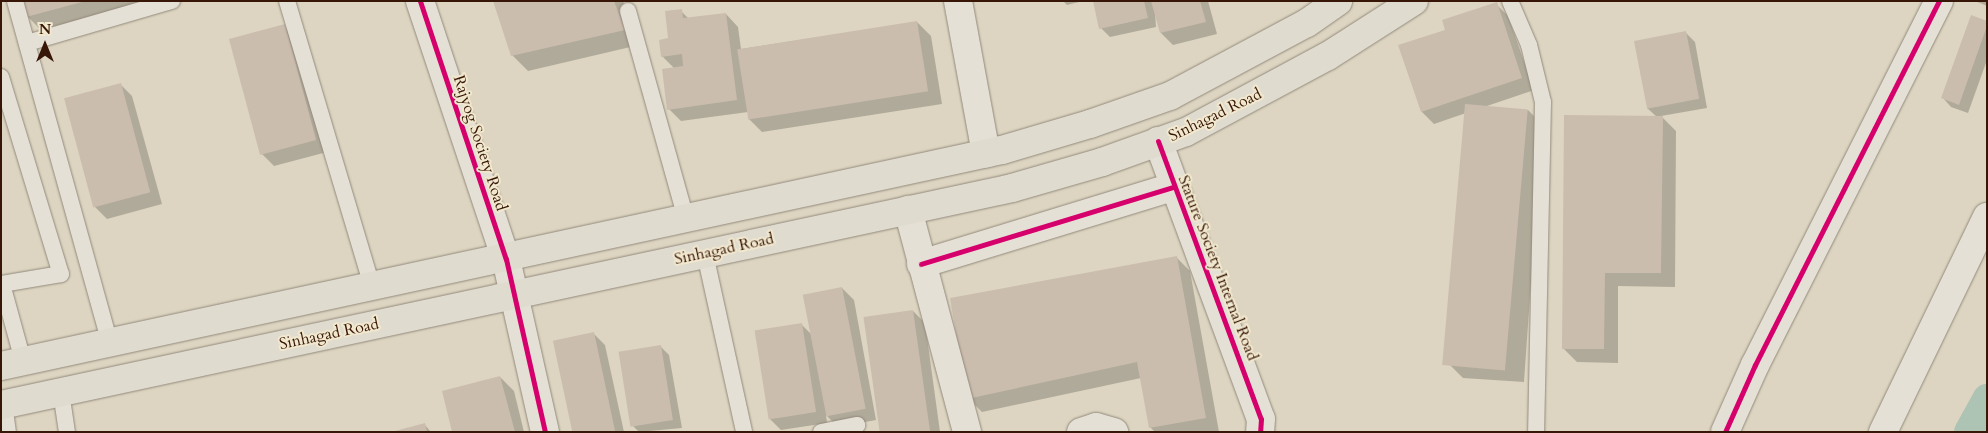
<!DOCTYPE html>
<style>
body{margin:0}
#map{position:relative;width:1988px;height:433px;overflow:hidden;background:#ddd5c1;font-family:Cardo,serif}
div>[style]{position:absolute}
[style*='--x']{left:calc(var(--x)*1px);top:calc(var(--y)*1px);width:calc(var(--w)*1px);rotate:calc(var(--a)*1deg)}
.shadow>*{inset:0;background:#0003}
.canal>*{height:30px;margin:-15px;padding:0 15px;transform-origin:15px;border-radius:15px;background:#adc3b3}
.building>*{inset:0;background:#cbbdae;transform-origin:0 0}
.roads{filter:drop-shadow(0 0 1px #92897c) drop-shadow(0 0 1px #92897c)}
.service>*{height:16px;margin:-8px;padding:0 8px;transform-origin:8px;border-radius:8px;background:#e5e0d5}
.minor>*{height:28px;margin:-14px;padding:0 14px;transform-origin:14px;border-radius:14px;background:#e5e0d5}
.primary>*{height:28px;margin:-14px;padding:0 14px;transform-origin:14px;border-radius:14px;background:#e0dbcf}
.cycleway>*{height:5px;margin:-2.5px;padding:0 2.5px;transform-origin:2.5px;border-radius:2.5px;background:#d6006c}
span{translate:-50% -50%;white-space:nowrap;text-align:center;line-height:1.15;-webkit-text-stroke:4px #f1e8ce;paint-order:stroke}
.street-label{font-size:16px;color:#371608}
.frame{position:absolute;inset:0;border:2px solid #371608;pointer-events:none}
.north{position:absolute;left:20px;top:20px;width:50px;height:50px;-webkit-text-stroke:4px #f1e8ce;paint-order:stroke;rotate:0deg;font-size:14px;font-weight:700;line-height:20px;text-align:center;color:#371608}
.north::after{content:'';display:block;margin:auto;width:18px;height:22px;background:#371608;clip-path:polygon(50% 0,100% 100%,50% 72%,0 100%)}
</style>
<div id="map">
<div class="shadow">
<i style="clip-path:polygon(23px 1px,148px 1px,41px 30px,27px 16px)"></i>
<i style="clip-path:polygon(495px 1px,623px 1px,639px 45px,528px 71px,512px 55px)"></i>
<i style="clip-path:polygon(1063px 1px,1083px 1px,1067px 5px)"></i>
<i style="clip-path:polygon(1095px 1px,1208px 1px,1217px 34px,1173px 45px,1161px 33px,1155px 12px,1156px 27px,1110px 37px,1101px 28px)"></i>
<i style="clip-path:polygon(1975px 1px,1987px 1px,1987px 6px)"></i>
<i style="clip-path:polygon(1496px 4px,1508px 16px,1534px 90px,1484px 107px,1528px 110px,1542px 124px,1524px 382px,1463px 378px,1449px 364px,1466px 113px,1434px 124px,1422px 112px,1399px 46px,1447px 30px)"></i>
<i style="clip-path:polygon(681px 11px,689px 19px,726px 14px,738px 27px,741px 49px,917px 22px,931px 36px,942px 104px,762px 132px,748px 118px,748px 112px,681px 121px,669px 109px,674px 68px,662px 56px)"></i>
<i style="clip-path:polygon(1987px 22px,1987px 60px,1968px 113px,1951px 107px,1943px 98px)"></i>
<i style="clip-path:polygon(284px 26px,297px 38px,327px 152px,274px 166px,262px 154px)"></i>
<i style="clip-path:polygon(1686px 33px,1695px 42px,1707px 108px,1661px 116px,1676px 131px,1675px 287px,1618px 286px,1618px 363px,1577px 362px,1563px 348px,1657px 117px,1647px 108px)"></i>
<i style="clip-path:polygon(120px 84px,132px 96px,162px 204px,107px 219px,95px 207px)"></i>
<i style="clip-path:polygon(1176px 257px,1190px 271px,1219px 432px,1155px 432px,1150px 427px,1141px 378px,982px 412px,968px 398px)"></i>
<i style="clip-path:polygon(842px 288px,854px 300px,876px 420px,838px 427px,826px 415px,827px 423px,781px 430px,769px 418px,802px 325px,811px 334px)"></i>
<i style="clip-path:polygon(913px 311px,925px 323px,940px 432px,881px 432px)"></i>
<i style="clip-path:polygon(593px 333px,605px 345px,624px 432px,574px 432px)"></i>
<i style="clip-path:polygon(660px 346px,669px 355px,682px 428px,639px 432px,633px 426px,620px 353px)"></i>
<i style="clip-path:polygon(500px 377px,514px 391px,524px 432px,454px 432px)"></i>
<i style="clip-path:polygon(424px 424px,431px 432px,397px 432px)"></i>
</div>
<div class="canal">
<i style="--x:1969;--y:432;--w:38;--a:-61"></i>
</div>
<div class="building">
<i style="clip-path:polygon(22px 1px,82px 1px,82px 2px,26px 17px)"></i>
<i style="clip-path:polygon(493px 1px,614px 1px,625px 30px,511px 56px)"></i>
<i style="clip-path:polygon(1093px 1px,1144px 1px,1148px 18px,1099px 29px)"></i>
<i style="clip-path:polygon(1151px 1px,1200px 1px,1206px 22px,1160px 33px)"></i>
<i style="clip-path:polygon(1497px 2px,1522px 78px,1421px 112px,1398px 45px,1445px 30px,1442px 20px)"></i>
<i style="clip-path:polygon(682px 9px,683px 18px,726px 13px,737px 100px,667px 110px,662px 69px,683px 66px,682px 54px,661px 57px,659px 40px,668px 38px,665px 11px)"></i>
<i style="clip-path:polygon(1971px 15px,1987px 21px,1987px 26px,1959px 105px,1941px 98px)"></i>
<i style="left:917px;top:21px;width:71px;height:182px;rotate:81deg"></i>
<i style="left:285px;top:24px;width:120px;height:58px;rotate:75deg"></i>
<i style="left:1686px;top:31px;width:69px;height:53px;rotate:79deg"></i>
<i style="left:121px;top:83px;width:113px;height:59px;rotate:75deg"></i>
<i style="left:1465px;top:104px;width:63px;height:262px;rotate:5deg"></i>
<i style="clip-path:polygon(1564px 115px,1663px 116px,1661px 273px,1605px 273px,1604px 349px,1562px 349px)"></i>
<i style="clip-path:polygon(1177px 256px,1206px 418px,1149px 428px,1137px 362px,967px 399px,950px 298px)"></i>
<i style="left:842px;top:287px;width:124px;height:40px;rotate:79deg"></i>
<i style="left:913px;top:310px;width:123px;height:50px;rotate:82deg"></i>
<i style="left:802px;top:323px;width:90px;height:48px;rotate:81deg"></i>
<i style="left:594px;top:332px;width:102px;height:42px;rotate:78deg"></i>
<i style="left:661px;top:345px;width:76px;height:43px;rotate:81deg"></i>
<i style="clip-path:polygon(500px 376px,515px 432px,452px 432px,442px 391px)"></i>
<i style="clip-path:polygon(425px 423px,427px 432px,395px 432px,395px 431px)"></i>
</div>
<div class="roads">
<div class="service">
<i style="--x:15;--y:1;--w:355;--a:74.5"></i>
<i style="--x:287;--y:1;--w:298;--a:73.4"></i>
<i style="--x:1510;--y:1;--w:48;--a:66.6"></i>
<i style="--x:1529;--y:45;--w:59;--a:76.2"></i>
<i style="--x:1543;--y:102;--w:330;--a:91.2"></i>
<i style="--x:628;--y:11;--w:216;--a:74.4"></i>
<i style="--x:27;--y:43;--w:151;--a:-16.2"></i>
<i style="--x:1;--y:77;--w:206;--a:73.1"></i>
<i style="--x:61;--y:274;--w:60;--a:170.4"></i>
<i style="--x:2;--y:284;--w:80;--a:74.7"></i>
<i style="--x:705;--y:254;--w:182;--a:77.6"></i>
<i style="--x:61;--y:392;--w:40;--a:81.5"></i>
<i style="--x:4;--y:404;--w:28;--a:82"></i>
<i style="--x:821;--y:432;--w:37;--a:-11"></i>
</div>
<div class="minor">
<i style="--x:420;--y:1;--w:272;--a:71.6"></i>
<i style="--x:506;--y:259;--w:177;--a:77.3"></i>
<i style="--x:958;--y:1;--w:155;--a:79.6"></i>
<i style="--x:1158;--y:141;--w:296;--a:69.7"></i>
<i style="--x:1261;--y:419;--w:13;--a:94"></i>
<i style="--x:908;--y:210;--w:230;--a:75.1"></i>
<i style="--x:921;--y:264;--w:264;--a:-17"></i>
<i style="--x:1081;--y:432;--w:16;--a:-18"></i>
<i style="--x:1096;--y:427;--w:19;--a:16"></i>
<i style="--x:1725;--y:432;--w:73;--a:-65.9"></i>
<i style="--x:1755;--y:365;--w:408;--a:-63.2"></i>
<i style="--x:1883;--y:432;--w:239;--a:-64.2"></i>
</div>
<div class="primary">
<i style="--x:1;--y:366;--w:1024;--a:-12.18"></i>
<i style="--x:1002;--y:150;--w:92;--a:-16.5"></i>
<i style="--x:1090;--y:124;--w:85;--a:-19.3"></i>
<i style="--x:1170;--y:96;--w:155;--a:-28.1"></i>
<i style="--x:1307;--y:23;--w:38;--a:-35"></i>
<i style="--x:1;--y:405;--w:1034;--a:-12.11"></i>
<i style="--x:1012;--y:188;--w:94;--a:-16.1"></i>
<i style="--x:1102;--y:162;--w:89;--a:-19.7"></i>
<i style="--x:1186;--y:132;--w:161;--a:-28.2"></i>
<i style="--x:1328;--y:56;--w:102;--a:-32.6"></i>
</div>
</div>
<div class="cycleway">
<i style="--x:420;--y:1;--w:272;--a:71.6"></i>
<i style="--x:506;--y:259;--w:177;--a:77.3"></i>
<i style="--x:1158;--y:141;--w:296;--a:69.7"></i>
<i style="--x:1261;--y:419;--w:13;--a:94"></i>
<i style="--x:921;--y:264;--w:264;--a:-17"></i>
<i style="--x:1725;--y:432;--w:73;--a:-65.9"></i>
<i style="--x:1755;--y:365;--w:408;--a:-63.2"></i>
</div>
<div class="street-label">
<span style="left:1215px;top:115px;rotate:-26deg">Sinhagad Road</span>
<span style="left:480px;top:143px;rotate:72deg">Rajyog Society Road</span>
<span style="left:724px;top:249px;rotate:-12deg">Sinhagad Road</span>
<span style="left:1218px;top:268px;rotate:69deg">Stature Society Internal Road</span>
<span style="left:329px;top:334px;rotate:-12deg">Sinhagad Road</span>
</div>
<div class="frame"></div>
<div class="north">N</div>
</div>
